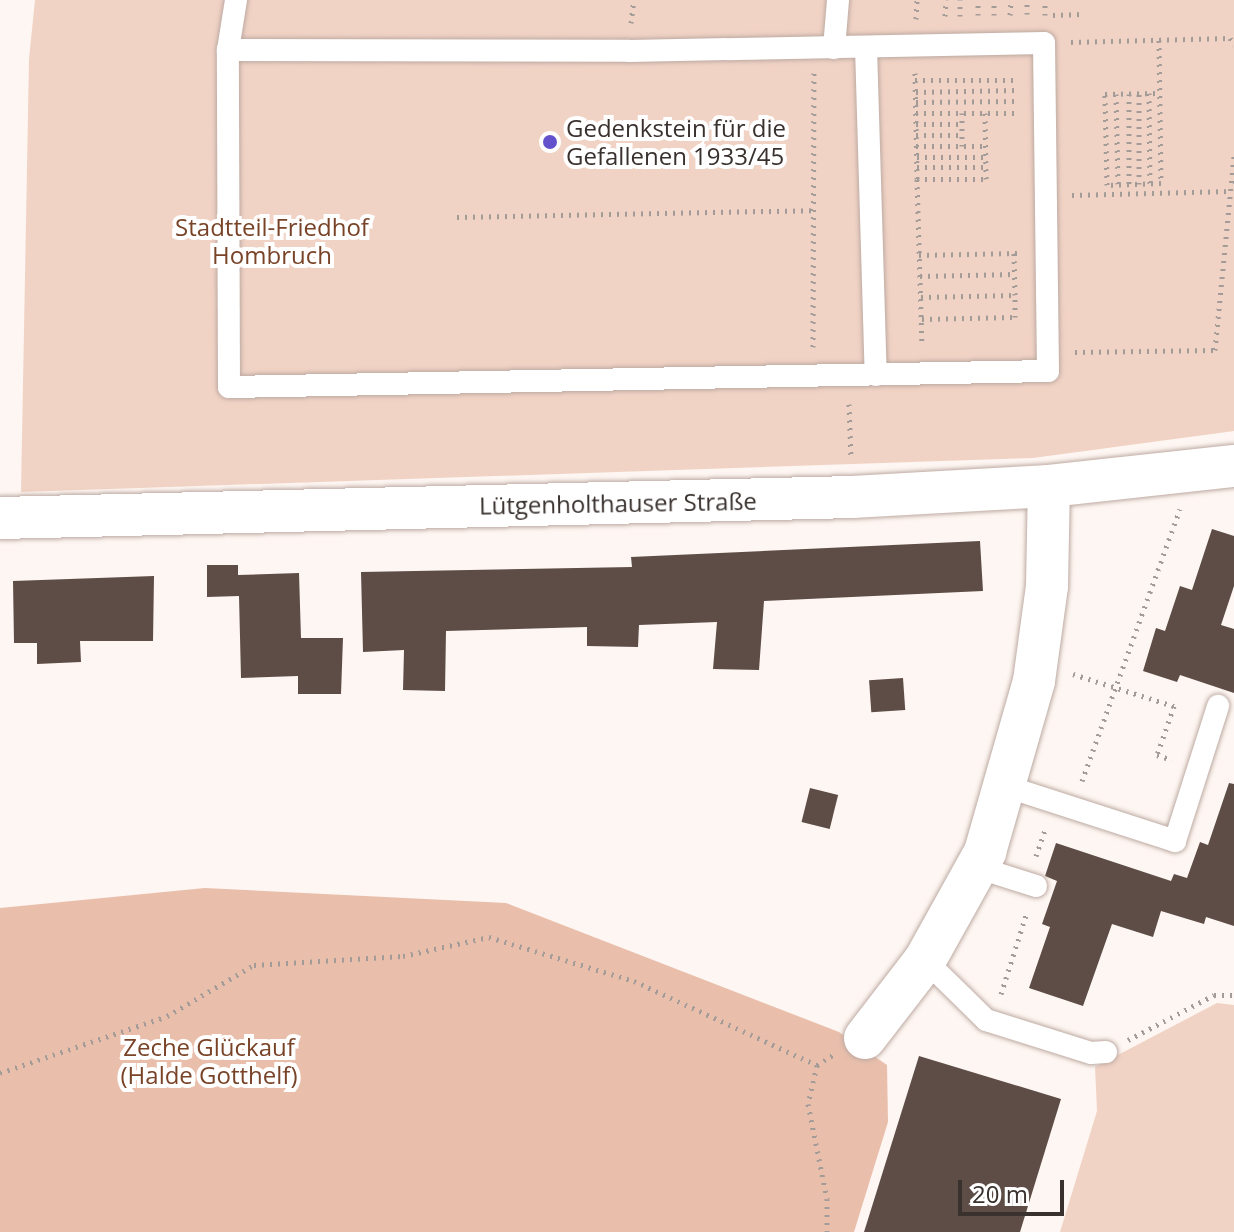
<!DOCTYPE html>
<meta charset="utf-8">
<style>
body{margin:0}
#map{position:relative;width:1234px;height:1232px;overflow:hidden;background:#fef6f2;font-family:"Open Sans",sans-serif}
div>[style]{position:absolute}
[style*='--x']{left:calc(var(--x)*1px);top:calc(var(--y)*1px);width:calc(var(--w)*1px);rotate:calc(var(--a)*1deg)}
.green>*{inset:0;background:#f1d3c5}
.forest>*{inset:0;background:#e9bfac}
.building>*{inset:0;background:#5d4d46;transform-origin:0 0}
.path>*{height:5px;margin-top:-2.5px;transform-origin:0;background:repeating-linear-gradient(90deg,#a39b98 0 2px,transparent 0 8px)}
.roads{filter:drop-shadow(0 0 2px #bdaaa2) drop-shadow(0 0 2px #bdaaa2)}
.lane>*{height:22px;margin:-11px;padding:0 11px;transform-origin:11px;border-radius:11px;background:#fff}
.street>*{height:42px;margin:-21px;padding:0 21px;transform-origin:21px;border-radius:21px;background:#fff}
.dots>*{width:22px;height:22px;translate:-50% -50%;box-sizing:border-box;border:4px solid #fff;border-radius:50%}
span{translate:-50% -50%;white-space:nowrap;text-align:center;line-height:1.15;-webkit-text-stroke:8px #fff;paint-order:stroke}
.poi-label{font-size:24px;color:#39312e}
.left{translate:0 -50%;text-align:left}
.park-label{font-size:24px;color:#794328}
.street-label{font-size:24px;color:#39312e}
.scale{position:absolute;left:958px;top:1180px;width:106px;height:36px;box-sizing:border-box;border:4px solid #39312e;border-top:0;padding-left:10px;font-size:24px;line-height:28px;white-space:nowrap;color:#39312e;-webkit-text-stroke:6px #fff;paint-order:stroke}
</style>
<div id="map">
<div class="green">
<i style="clip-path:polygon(35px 0,1234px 0,1234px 431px,1033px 458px,21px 492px,29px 59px)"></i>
<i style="clip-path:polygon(1217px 1003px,1234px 1005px,1234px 1232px,1060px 1232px,1097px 1111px,1095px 1067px)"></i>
</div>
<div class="forest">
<i style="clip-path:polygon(205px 888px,506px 903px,839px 1032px,887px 1065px,888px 1122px,854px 1232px,0 1232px,0 908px)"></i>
</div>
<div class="building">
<i style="clip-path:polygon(1212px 529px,1234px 536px,1234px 586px,1221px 625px,1234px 629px,1234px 693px,1180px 675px,1177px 682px,1143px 671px,1156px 628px,1165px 631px,1180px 586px,1192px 590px)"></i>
<i style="clip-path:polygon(980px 541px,983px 591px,764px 601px,759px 670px,713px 669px,717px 622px,639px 625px,638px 647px,587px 646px,587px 627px,446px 631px,445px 691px,403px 690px,404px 650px,363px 652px,361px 572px,632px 567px,631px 557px)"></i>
<i style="clip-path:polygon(207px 565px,238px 565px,238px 575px,299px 573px,301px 638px,343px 638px,341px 694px,298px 694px,298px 676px,241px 678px,239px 596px,207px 597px)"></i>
<i style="clip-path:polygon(154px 576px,153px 641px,80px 641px,81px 662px,37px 664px,37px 643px,14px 643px,13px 581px)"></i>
<i style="left:903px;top:678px;width:32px;height:34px;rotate:86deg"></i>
<i style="clip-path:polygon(1229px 783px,1234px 784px,1234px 926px,1206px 917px,1204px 924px,1161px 911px,1153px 937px,1112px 924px,1083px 1006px,1029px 988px,1050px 927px,1042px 924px,1057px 881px,1045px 876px,1056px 843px,1171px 881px,1174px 874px,1187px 878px,1200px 842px,1208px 845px)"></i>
<i style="left:810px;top:788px;width:29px;height:35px;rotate:14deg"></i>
<i style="clip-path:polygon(919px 1056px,1061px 1099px,1020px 1232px,864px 1232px)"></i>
</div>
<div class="path">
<i style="--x:1027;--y:14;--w:14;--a:-90"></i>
<i style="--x:978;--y:15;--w:15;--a:-90"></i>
<i style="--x:994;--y:15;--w:15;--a:-90"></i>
<i style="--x:1010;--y:15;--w:15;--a:-86"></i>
<i style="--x:1045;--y:15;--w:15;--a:-90"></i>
<i style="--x:1053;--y:15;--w:31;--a:-2"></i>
<i style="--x:945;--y:16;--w:16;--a:-86"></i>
<i style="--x:960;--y:16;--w:16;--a:-90"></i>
<i style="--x:916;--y:19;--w:19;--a:-87"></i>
<i style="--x:631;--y:23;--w:23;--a:-83"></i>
<i style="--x:1159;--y:40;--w:143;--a:89.2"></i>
<i style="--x:1161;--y:183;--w:54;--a:177.9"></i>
<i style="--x:1107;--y:185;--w:91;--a:-91.3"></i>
<i style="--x:1105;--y:94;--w:55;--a:-1"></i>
<i style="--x:1071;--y:42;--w:159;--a:-1.4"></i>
<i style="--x:1230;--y:38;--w:8;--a:60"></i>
<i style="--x:915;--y:73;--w:106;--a:88.9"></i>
<i style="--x:917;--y:179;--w:69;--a:0"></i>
<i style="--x:986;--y:179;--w:66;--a:-90.9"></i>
<i style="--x:915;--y:80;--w:101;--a:0"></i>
<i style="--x:916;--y:92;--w:101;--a:-1.1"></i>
<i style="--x:1149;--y:93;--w:91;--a:89.4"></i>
<i style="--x:1116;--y:94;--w:90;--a:88.7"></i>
<i style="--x:1129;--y:94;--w:90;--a:90"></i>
<i style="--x:916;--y:102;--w:101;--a:-0.6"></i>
<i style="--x:916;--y:113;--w:100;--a:0"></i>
<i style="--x:962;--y:113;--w:33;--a:90"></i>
<i style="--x:916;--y:124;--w:46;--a:0"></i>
<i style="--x:916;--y:135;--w:46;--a:0"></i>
<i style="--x:916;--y:146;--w:69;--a:0"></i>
<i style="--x:917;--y:157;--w:69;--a:0"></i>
<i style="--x:917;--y:167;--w:69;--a:0"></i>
<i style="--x:917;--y:179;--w:167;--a:88.3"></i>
<i style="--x:1139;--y:184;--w:91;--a:-90"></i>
<i style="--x:1072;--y:195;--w:159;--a:-1.4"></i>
<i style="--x:457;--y:217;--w:356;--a:-1.1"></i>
<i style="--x:919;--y:255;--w:98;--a:-1.2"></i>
<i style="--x:920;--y:276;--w:94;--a:-1.2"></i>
<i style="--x:921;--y:297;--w:94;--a:-1.2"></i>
<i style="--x:1015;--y:295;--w:42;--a:-91.4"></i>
<i style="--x:922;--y:319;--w:93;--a:-1.2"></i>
<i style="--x:1015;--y:317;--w:22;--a:-90"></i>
<i style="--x:813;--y:347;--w:274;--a:-89.8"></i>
<i style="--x:1075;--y:352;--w:140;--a:-0.8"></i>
<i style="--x:1215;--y:350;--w:195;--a:-84.4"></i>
<i style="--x:849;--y:404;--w:54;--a:87.9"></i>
<i style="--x:1073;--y:674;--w:106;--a:17.6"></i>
<i style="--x:1174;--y:706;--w:52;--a:109.1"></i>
<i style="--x:1157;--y:755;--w:16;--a:18"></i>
<i style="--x:1082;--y:781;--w:289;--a:-70.2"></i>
<i style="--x:1036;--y:856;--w:31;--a:-71"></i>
<i style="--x:1001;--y:994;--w:86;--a:-72.4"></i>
<i style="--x:1128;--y:1040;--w:97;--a:-27.6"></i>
<i style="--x:1214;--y:995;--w:20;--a:0"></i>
<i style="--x:817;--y:1065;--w:40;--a:103"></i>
<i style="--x:808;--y:1104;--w:97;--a:78.7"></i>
<i style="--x:827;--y:1199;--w:33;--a:90"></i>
<i style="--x:817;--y:1065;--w:19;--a:-32"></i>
<i style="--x:0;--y:1073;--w:176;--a:-18.8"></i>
<i style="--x:167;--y:1016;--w:101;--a:-30.4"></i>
<i style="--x:254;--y:965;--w:149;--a:-3.5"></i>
<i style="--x:403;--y:956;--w:88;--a:-12.5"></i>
<i style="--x:489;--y:937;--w:152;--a:16.9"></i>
<i style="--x:634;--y:981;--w:201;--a:24.7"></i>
</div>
<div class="roads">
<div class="lane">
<i style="--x:1044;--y:43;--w:328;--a:89.3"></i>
<i style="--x:1048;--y:371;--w:819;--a:178.88"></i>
<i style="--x:229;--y:387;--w:337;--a:-90.2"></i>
<i style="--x:228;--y:50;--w:401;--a:0.1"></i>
<i style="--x:629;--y:51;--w:415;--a:-1.1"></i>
<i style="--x:866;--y:47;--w:328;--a:88.3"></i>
<i style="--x:834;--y:48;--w:48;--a:-85.2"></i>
<i style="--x:228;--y:50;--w:51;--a:-80.9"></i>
<i style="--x:1005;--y:786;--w:179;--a:17.9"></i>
<i style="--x:1175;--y:841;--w:142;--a:-72.3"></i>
<i style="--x:976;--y:867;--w:63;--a:17.6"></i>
<i style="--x:925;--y:960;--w:86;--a:44.5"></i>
<i style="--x:986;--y:1020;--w:110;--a:17.4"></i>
<i style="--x:1091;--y:1053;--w:15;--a:-4"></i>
</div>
<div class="street">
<i style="--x:0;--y:518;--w:852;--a:-1.41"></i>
<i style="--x:852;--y:497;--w:197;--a:-3.2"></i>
<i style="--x:1049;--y:486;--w:186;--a:-6.2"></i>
<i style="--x:865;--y:1038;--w:98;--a:-52.4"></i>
<i style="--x:925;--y:960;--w:124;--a:-60.9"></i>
<i style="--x:985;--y:852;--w:178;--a:-74"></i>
<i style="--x:1034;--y:681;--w:96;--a:-82.2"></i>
<i style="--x:1047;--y:586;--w:100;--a:-88.9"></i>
</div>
</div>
<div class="dots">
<i style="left:550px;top:142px;background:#6352cb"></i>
</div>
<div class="poi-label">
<span class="left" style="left:566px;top:142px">Gedenkstein für die<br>Gefallenen 1933/45</span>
</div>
<div class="park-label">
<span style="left:272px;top:241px">Stadtteil-Friedhof<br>Hombruch</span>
<span style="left:209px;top:1061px">Zeche Glückauf<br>(Halde Gotthelf)</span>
</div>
<div class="street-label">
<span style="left:618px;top:503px;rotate:-1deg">Lütgenholthauser Straße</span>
</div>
<div class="scale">20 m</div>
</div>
